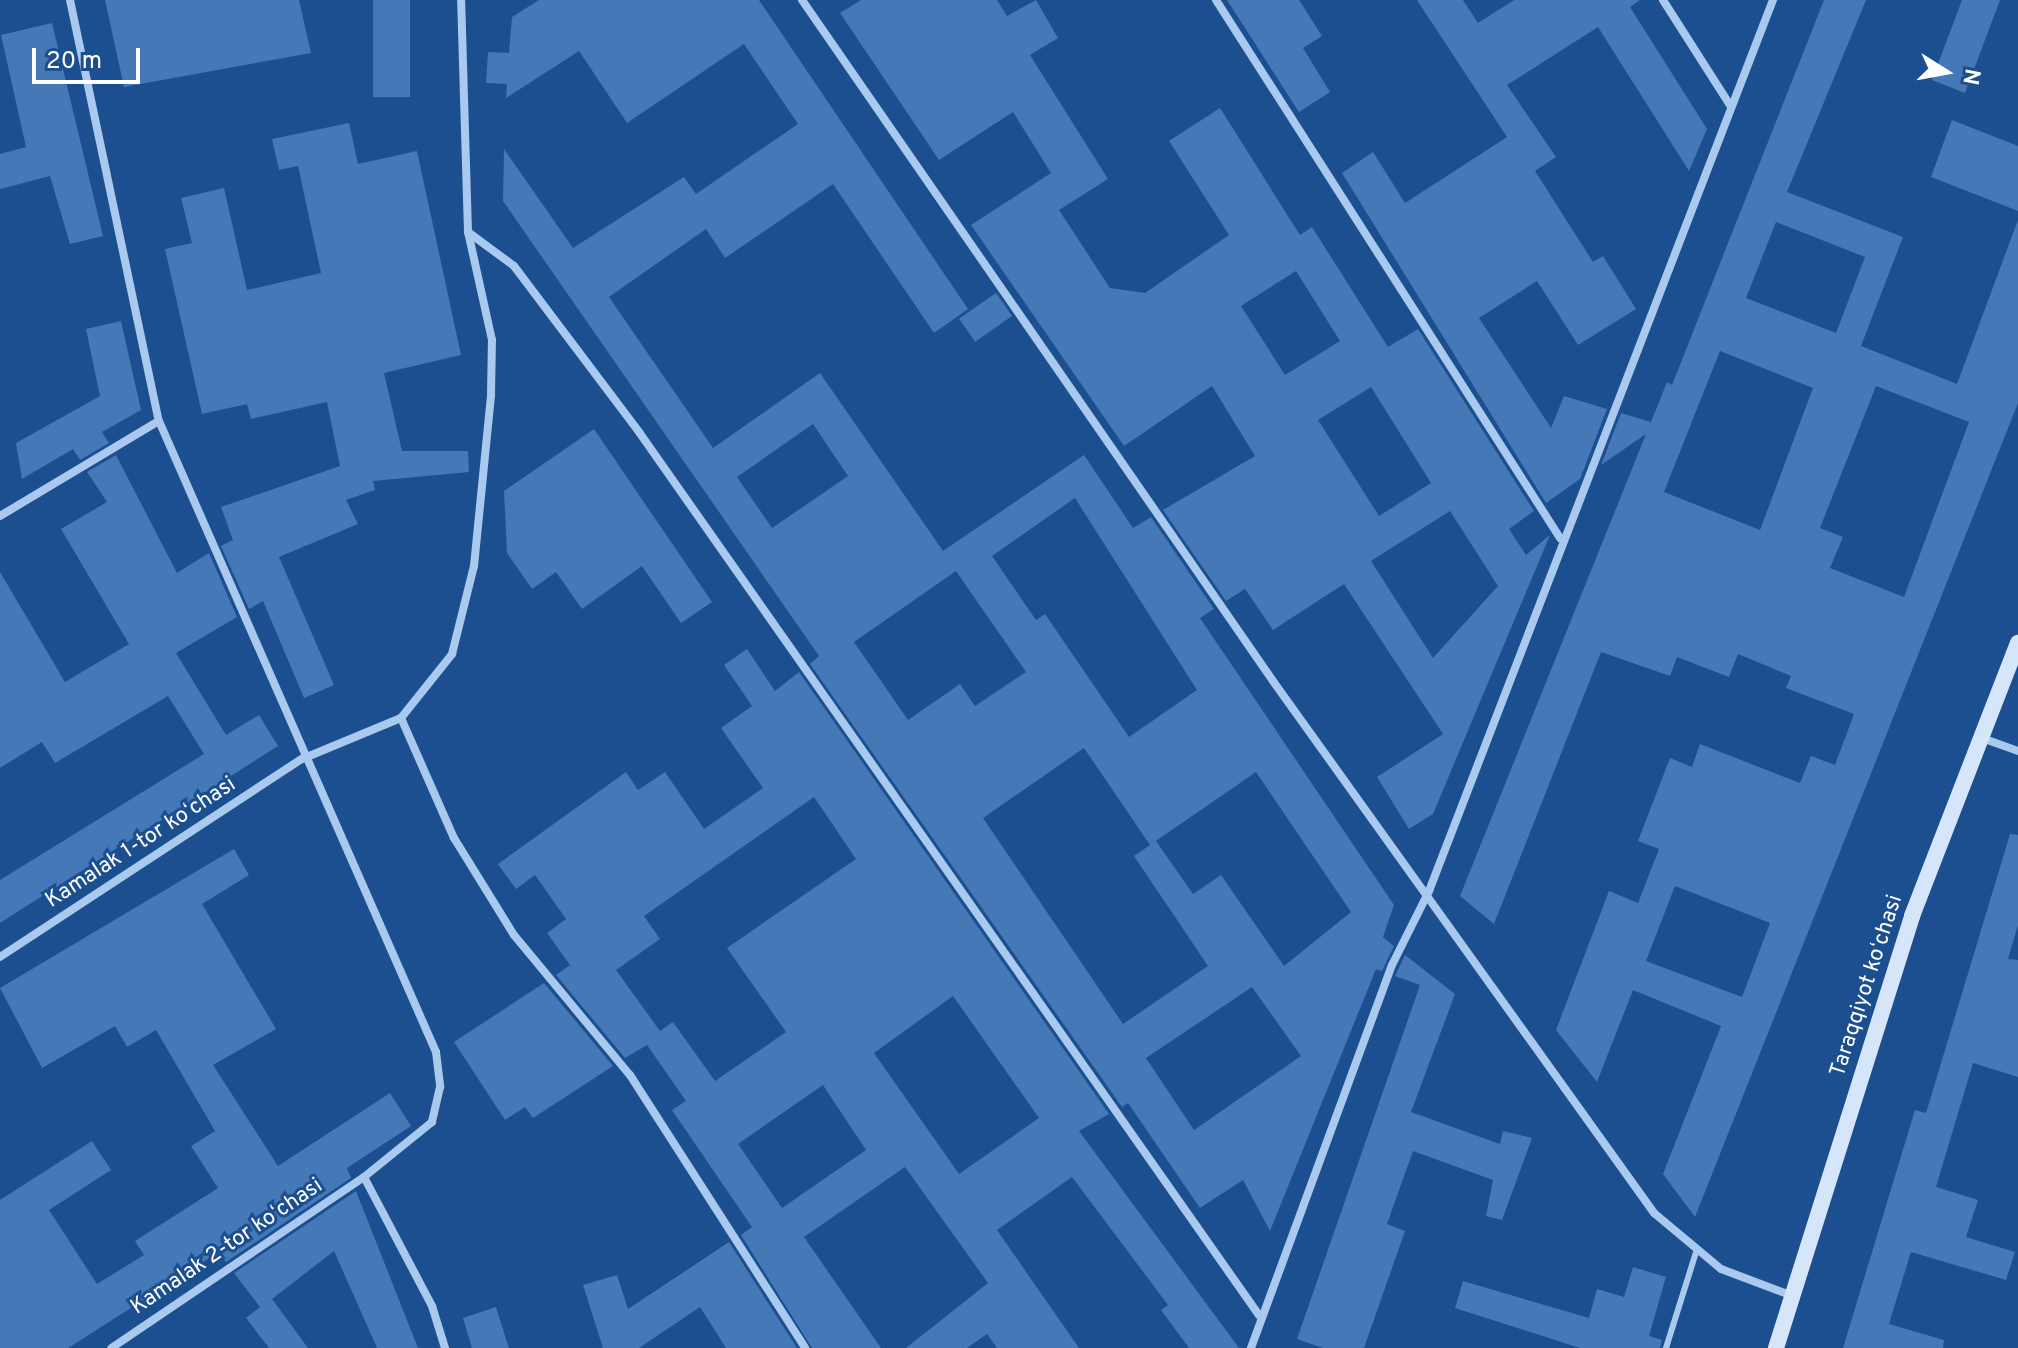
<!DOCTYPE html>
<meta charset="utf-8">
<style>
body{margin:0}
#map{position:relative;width:2018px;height:1348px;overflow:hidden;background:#1b4f8f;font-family:Overpass,sans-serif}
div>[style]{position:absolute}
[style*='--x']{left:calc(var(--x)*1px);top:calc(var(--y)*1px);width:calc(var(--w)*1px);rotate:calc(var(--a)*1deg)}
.building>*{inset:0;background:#4478b7;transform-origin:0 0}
.lane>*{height:6px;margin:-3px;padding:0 3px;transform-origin:3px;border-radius:3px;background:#a9c9ee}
.street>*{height:8px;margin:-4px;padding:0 4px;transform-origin:4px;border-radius:4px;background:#a9c9ee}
.secondary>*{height:16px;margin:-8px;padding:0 8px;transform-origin:8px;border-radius:8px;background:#d6e6fa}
span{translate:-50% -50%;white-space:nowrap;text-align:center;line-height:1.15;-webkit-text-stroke:6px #1b4f8f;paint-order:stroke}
.street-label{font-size:22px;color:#fff}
.north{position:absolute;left:1906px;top:32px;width:80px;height:80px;-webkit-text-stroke:6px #1b4f8f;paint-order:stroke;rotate:101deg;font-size:22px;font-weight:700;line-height:32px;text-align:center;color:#fff}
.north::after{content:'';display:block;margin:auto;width:28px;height:36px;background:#fff;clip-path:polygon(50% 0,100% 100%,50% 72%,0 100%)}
.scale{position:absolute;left:32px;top:48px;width:108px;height:36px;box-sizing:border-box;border:4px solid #fff;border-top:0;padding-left:10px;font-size:24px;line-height:28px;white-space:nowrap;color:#fff;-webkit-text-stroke:6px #1b4f8f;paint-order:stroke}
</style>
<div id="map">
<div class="building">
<i style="clip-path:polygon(105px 0,299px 0,311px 53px,124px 87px)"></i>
<i style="left:373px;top:0;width:37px;height:97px"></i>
<i style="clip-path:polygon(evenodd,539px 0,759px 0,968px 309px,934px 333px,833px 184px,725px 258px,706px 229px,609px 297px,713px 448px,820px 373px,943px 551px,1084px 455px,1133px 528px,1151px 517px,1214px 609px,1200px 618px,1394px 905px,1383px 937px,1394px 946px,1382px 971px,1376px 969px,1270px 1231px,1243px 1180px,1200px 1208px,1128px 1103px,1122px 1107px,810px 664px,819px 656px,503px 201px,504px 149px,573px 248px,684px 177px,696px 194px,798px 124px,744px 44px,627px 123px,579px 51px,506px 98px,507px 84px,486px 83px,488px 52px,509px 53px,512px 17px,539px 0,813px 424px,848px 476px,772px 528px,737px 477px,813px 424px,539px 0,1075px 498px,1197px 690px,1129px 737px,1045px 614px,1036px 620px,992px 556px,1075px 498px,539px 0,956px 571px,1026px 672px,975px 706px,960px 684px,908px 720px,854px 642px,956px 571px,539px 0,1084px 748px,1150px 845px,1256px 772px,1351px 912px,1284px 966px,1221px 875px,1193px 894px,1156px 841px,1134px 856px,1208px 966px,1123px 1024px,983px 818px,1084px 748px,539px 0,1252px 987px,1301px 1056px,1194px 1130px,1146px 1058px,1252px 987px)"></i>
<i style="clip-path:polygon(evenodd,861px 0,997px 0,1007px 16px,1036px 0,1058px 38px,1030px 55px,1108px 179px,1059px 210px,1110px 288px,1145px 293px,1229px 235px,1169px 141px,1220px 108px,1300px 235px,1312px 227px,1388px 347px,1418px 329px,1534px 511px,1509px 529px,1526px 555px,1550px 535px,1433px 814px,1409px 829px,1377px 777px,1443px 734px,1344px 584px,1273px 630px,1245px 589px,1226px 601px,1163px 510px,1255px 456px,1212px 386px,1124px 446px,971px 225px,1051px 173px,1013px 112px,939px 160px,840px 13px,861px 0,1296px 271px,1340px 341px,1285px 375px,1241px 306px,1296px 271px,861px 0,1371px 387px,1431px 483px,1379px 516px,1318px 420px,1371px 387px,861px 0,1450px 511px,1498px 586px,1433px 658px,1371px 561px,1450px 511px)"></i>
<i style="clip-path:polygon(1227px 0,1299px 0,1322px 36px,1303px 48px,1330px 92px,1299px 112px)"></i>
<i style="clip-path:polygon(1417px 0,1463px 0,1478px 23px,1514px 0,1640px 0,1630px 7px,1707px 129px,1689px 171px,1598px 27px,1507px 85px,1556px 157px,1535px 171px,1593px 262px,1603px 256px,1636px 309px,1578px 345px,1537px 281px,1479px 318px,1551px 428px,1564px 396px,1607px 409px,1580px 479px,1546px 503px,1342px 173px,1373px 152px,1405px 203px,1507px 137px)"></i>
<i style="clip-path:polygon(evenodd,1824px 0,1866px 0,1787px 192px,1903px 237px,1861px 346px,1957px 384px,2018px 220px,2018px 403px,1695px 1217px,1663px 1174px,1721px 1026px,1633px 990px,1597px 1082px,1556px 1030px,1609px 891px,1638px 903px,1659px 849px,1638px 841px,1670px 758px,1692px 767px,1700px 744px,1800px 783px,1811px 756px,1835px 765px,1854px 714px,1786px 688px,1791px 676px,1738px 654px,1729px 677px,1677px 657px,1670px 676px,1601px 652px,1494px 924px,1460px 896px,1646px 434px,1601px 465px,1621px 413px,1651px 422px,1667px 382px,1672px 385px,1824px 0,1776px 222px,1865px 257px,1836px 333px,1746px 298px,1776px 222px,1824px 0,1720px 351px,1813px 388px,1760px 530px,1664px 492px,1720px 351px,1824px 0,1876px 386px,1969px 422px,1904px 597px,1830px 568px,1843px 537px,1820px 528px,1876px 386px,1824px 0,1675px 886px,1770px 923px,1742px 997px,1646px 961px,1675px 886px)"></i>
<i style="clip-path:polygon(1962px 0,2000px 0,1965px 93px,1932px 80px)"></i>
<i style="clip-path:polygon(52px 23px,103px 236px,70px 244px,50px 176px,0 189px,0 154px,26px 147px,1px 35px)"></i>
<i style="clip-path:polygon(1952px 120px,2018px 146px,2018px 211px,1931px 177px)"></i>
<i style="clip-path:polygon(349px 123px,358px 164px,417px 151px,461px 355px,384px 373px,402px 451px,468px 451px,469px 472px,373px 481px,375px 490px,346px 500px,358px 524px,279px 557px,334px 685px,304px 698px,263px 601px,249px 609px,221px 546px,233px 540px,221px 507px,340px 466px,327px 402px,251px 419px,247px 404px,202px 414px,165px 249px,192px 243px,181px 198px,224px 188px,247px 290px,321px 273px,298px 166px,279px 170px,272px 139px)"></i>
<i style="left:996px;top:293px;width:28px;height:45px;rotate:55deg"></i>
<i style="clip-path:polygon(121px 321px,141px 410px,102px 432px,109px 443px,80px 460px,73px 449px,22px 479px,16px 443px,100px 396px,86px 329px)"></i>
<i style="clip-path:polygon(594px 429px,712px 602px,681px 623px,642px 566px,582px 609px,556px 572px,532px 589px,507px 553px,504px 491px)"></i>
<i style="clip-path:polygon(116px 455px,177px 573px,209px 553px,237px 617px,176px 653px,226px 735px,259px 715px,278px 746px,0 923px,0 880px,204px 754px,168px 696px,55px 763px,42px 742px,0 768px,0 572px,65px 682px,129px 644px,61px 529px,107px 502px,87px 472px)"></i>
<i style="clip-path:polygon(evenodd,747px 649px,775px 691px,799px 672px,1109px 1114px,1079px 1131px,1239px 1348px,1189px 1348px,1161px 1310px,1168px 1305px,1072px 1177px,997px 1230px,1079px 1348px,997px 1348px,987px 1334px,967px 1348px,906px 1348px,988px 1283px,905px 1167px,804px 1237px,881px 1348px,812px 1348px,741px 1235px,752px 1227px,672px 1110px,686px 1101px,647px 1045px,625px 1058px,556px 975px,570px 965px,547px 933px,566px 919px,535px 875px,516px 889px,498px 864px,626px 772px,638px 790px,665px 772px,704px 829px,763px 788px,721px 728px,752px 706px,724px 665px,747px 649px,814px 797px,856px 859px,727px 948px,786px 1032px,715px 1081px,673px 1022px,660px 1031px,616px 970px,660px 939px,644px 916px,814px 797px,747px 649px,953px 996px,1039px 1118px,959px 1174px,874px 1053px,953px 996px,747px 649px,823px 1085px,866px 1150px,782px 1208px,738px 1144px,823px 1085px)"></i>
<i style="clip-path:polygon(2010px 834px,2018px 835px,2018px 925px,2008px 959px,2018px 960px,2018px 1077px,1973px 1063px,1936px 1187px,1978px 1200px,1966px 1237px,2015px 1252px,2006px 1280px,1911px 1252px,1889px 1324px,1944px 1340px,1943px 1348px,1843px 1348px,1915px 1110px,1926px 1113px)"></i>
<i style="clip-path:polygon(234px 849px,249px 875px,202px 904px,276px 1029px,213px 1065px,278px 1166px,390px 1093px,411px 1126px,347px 1168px,351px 1178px,226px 1262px,219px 1252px,68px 1348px,0 1348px,0 1200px,92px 1141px,111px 1170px,49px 1210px,97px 1284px,144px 1255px,135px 1241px,218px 1188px,191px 1146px,215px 1131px,156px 1030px,127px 1047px,115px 1026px,42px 1068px,0 988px)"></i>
<i style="clip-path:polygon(1405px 955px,1455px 994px,1411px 1112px,1500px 1144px,1503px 1131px,1532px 1138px,1502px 1220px,1486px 1216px,1493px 1180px,1413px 1151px,1387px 1224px,1405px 1231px,1364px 1348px,1323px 1348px,1297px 1339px,1420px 985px,1395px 976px)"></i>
<i style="clip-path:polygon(544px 983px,613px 1066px,533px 1118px,525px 1107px,505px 1120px,454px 1042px)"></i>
<i style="clip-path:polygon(356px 1191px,418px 1348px,377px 1348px,334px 1251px,272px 1299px,308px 1348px,269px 1348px,246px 1318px,260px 1307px,234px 1273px)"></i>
<i style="clip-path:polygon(729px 1242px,797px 1348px,726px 1348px,700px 1307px,639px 1348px,603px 1348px,583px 1285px,617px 1275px,628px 1309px)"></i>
<i style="clip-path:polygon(1633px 1267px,1666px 1277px,1649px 1336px,1662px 1340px,1660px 1348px,1580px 1348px,1455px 1308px,1463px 1281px,1589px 1318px,1597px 1289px,1624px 1297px)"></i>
<i style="clip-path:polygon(496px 1307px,509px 1348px,472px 1348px,463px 1318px)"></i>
</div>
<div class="lane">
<i style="--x:1666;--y:1348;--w:101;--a:-72.6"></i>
</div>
<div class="street">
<i style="--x:70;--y:0;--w:430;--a:78.1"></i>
<i style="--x:159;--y:421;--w:689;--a:66.3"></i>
<i style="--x:436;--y:1052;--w:35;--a:83"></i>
<i style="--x:440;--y:1087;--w:36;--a:103"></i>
<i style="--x:432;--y:1122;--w:87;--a:141"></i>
<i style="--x:364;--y:1177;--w:305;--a:145.9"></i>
<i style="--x:802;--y:0;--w:828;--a:55.33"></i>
<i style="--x:1273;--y:681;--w:654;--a:54.39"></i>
<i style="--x:1654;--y:1213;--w:87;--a:39.9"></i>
<i style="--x:1721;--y:1269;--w:77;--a:20.6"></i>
<i style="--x:1216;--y:0;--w:639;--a:57.4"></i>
<i style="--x:1663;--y:0;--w:125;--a:57.5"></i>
<i style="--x:468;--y:232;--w:57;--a:36.5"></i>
<i style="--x:514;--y:266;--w:208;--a:53"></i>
<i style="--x:639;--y:432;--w:1079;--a:54.93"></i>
<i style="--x:0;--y:516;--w:185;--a:-30.9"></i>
<i style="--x:401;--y:718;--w:131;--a:66.2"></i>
<i style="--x:454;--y:838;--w:114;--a:58.3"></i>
<i style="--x:514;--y:935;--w:182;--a:50.4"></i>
<i style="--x:630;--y:1075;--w:324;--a:57.3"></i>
<i style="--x:1979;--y:737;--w:41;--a:19.7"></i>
<i style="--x:0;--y:957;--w:361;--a:-33.3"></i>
<i style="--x:302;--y:759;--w:107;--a:-22.5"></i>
<i style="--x:401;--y:718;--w:82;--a:-51.4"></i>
<i style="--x:452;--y:654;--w:91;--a:-76"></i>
<i style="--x:474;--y:566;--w:172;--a:-84.3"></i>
<i style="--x:491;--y:395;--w:55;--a:-89"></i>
<i style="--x:492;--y:340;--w:111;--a:-102.5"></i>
<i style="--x:468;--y:232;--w:232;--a:-91.7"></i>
<i style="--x:364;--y:1177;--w:146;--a:62.2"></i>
<i style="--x:432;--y:1306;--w:44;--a:72.8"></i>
<i style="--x:1251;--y:1348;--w:408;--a:-69.8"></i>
<i style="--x:1392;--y:965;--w:83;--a:-63.4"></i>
<i style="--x:1429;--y:891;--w:955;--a:-68.89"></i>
</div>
<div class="secondary">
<i style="--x:1776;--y:1348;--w:453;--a:-72.5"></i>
<i style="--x:1912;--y:916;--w:293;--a:-68.8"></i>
</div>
<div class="street-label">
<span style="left:141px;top:843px;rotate:-33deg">Kamalak 1-tor koʻchasi</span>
<span style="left:1867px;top:986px;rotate:-72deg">Taraqqiyot koʻchasi</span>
<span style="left:227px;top:1247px;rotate:-34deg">Kamalak 2-tor koʻchasi</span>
</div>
<div class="north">N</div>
<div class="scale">20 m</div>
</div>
